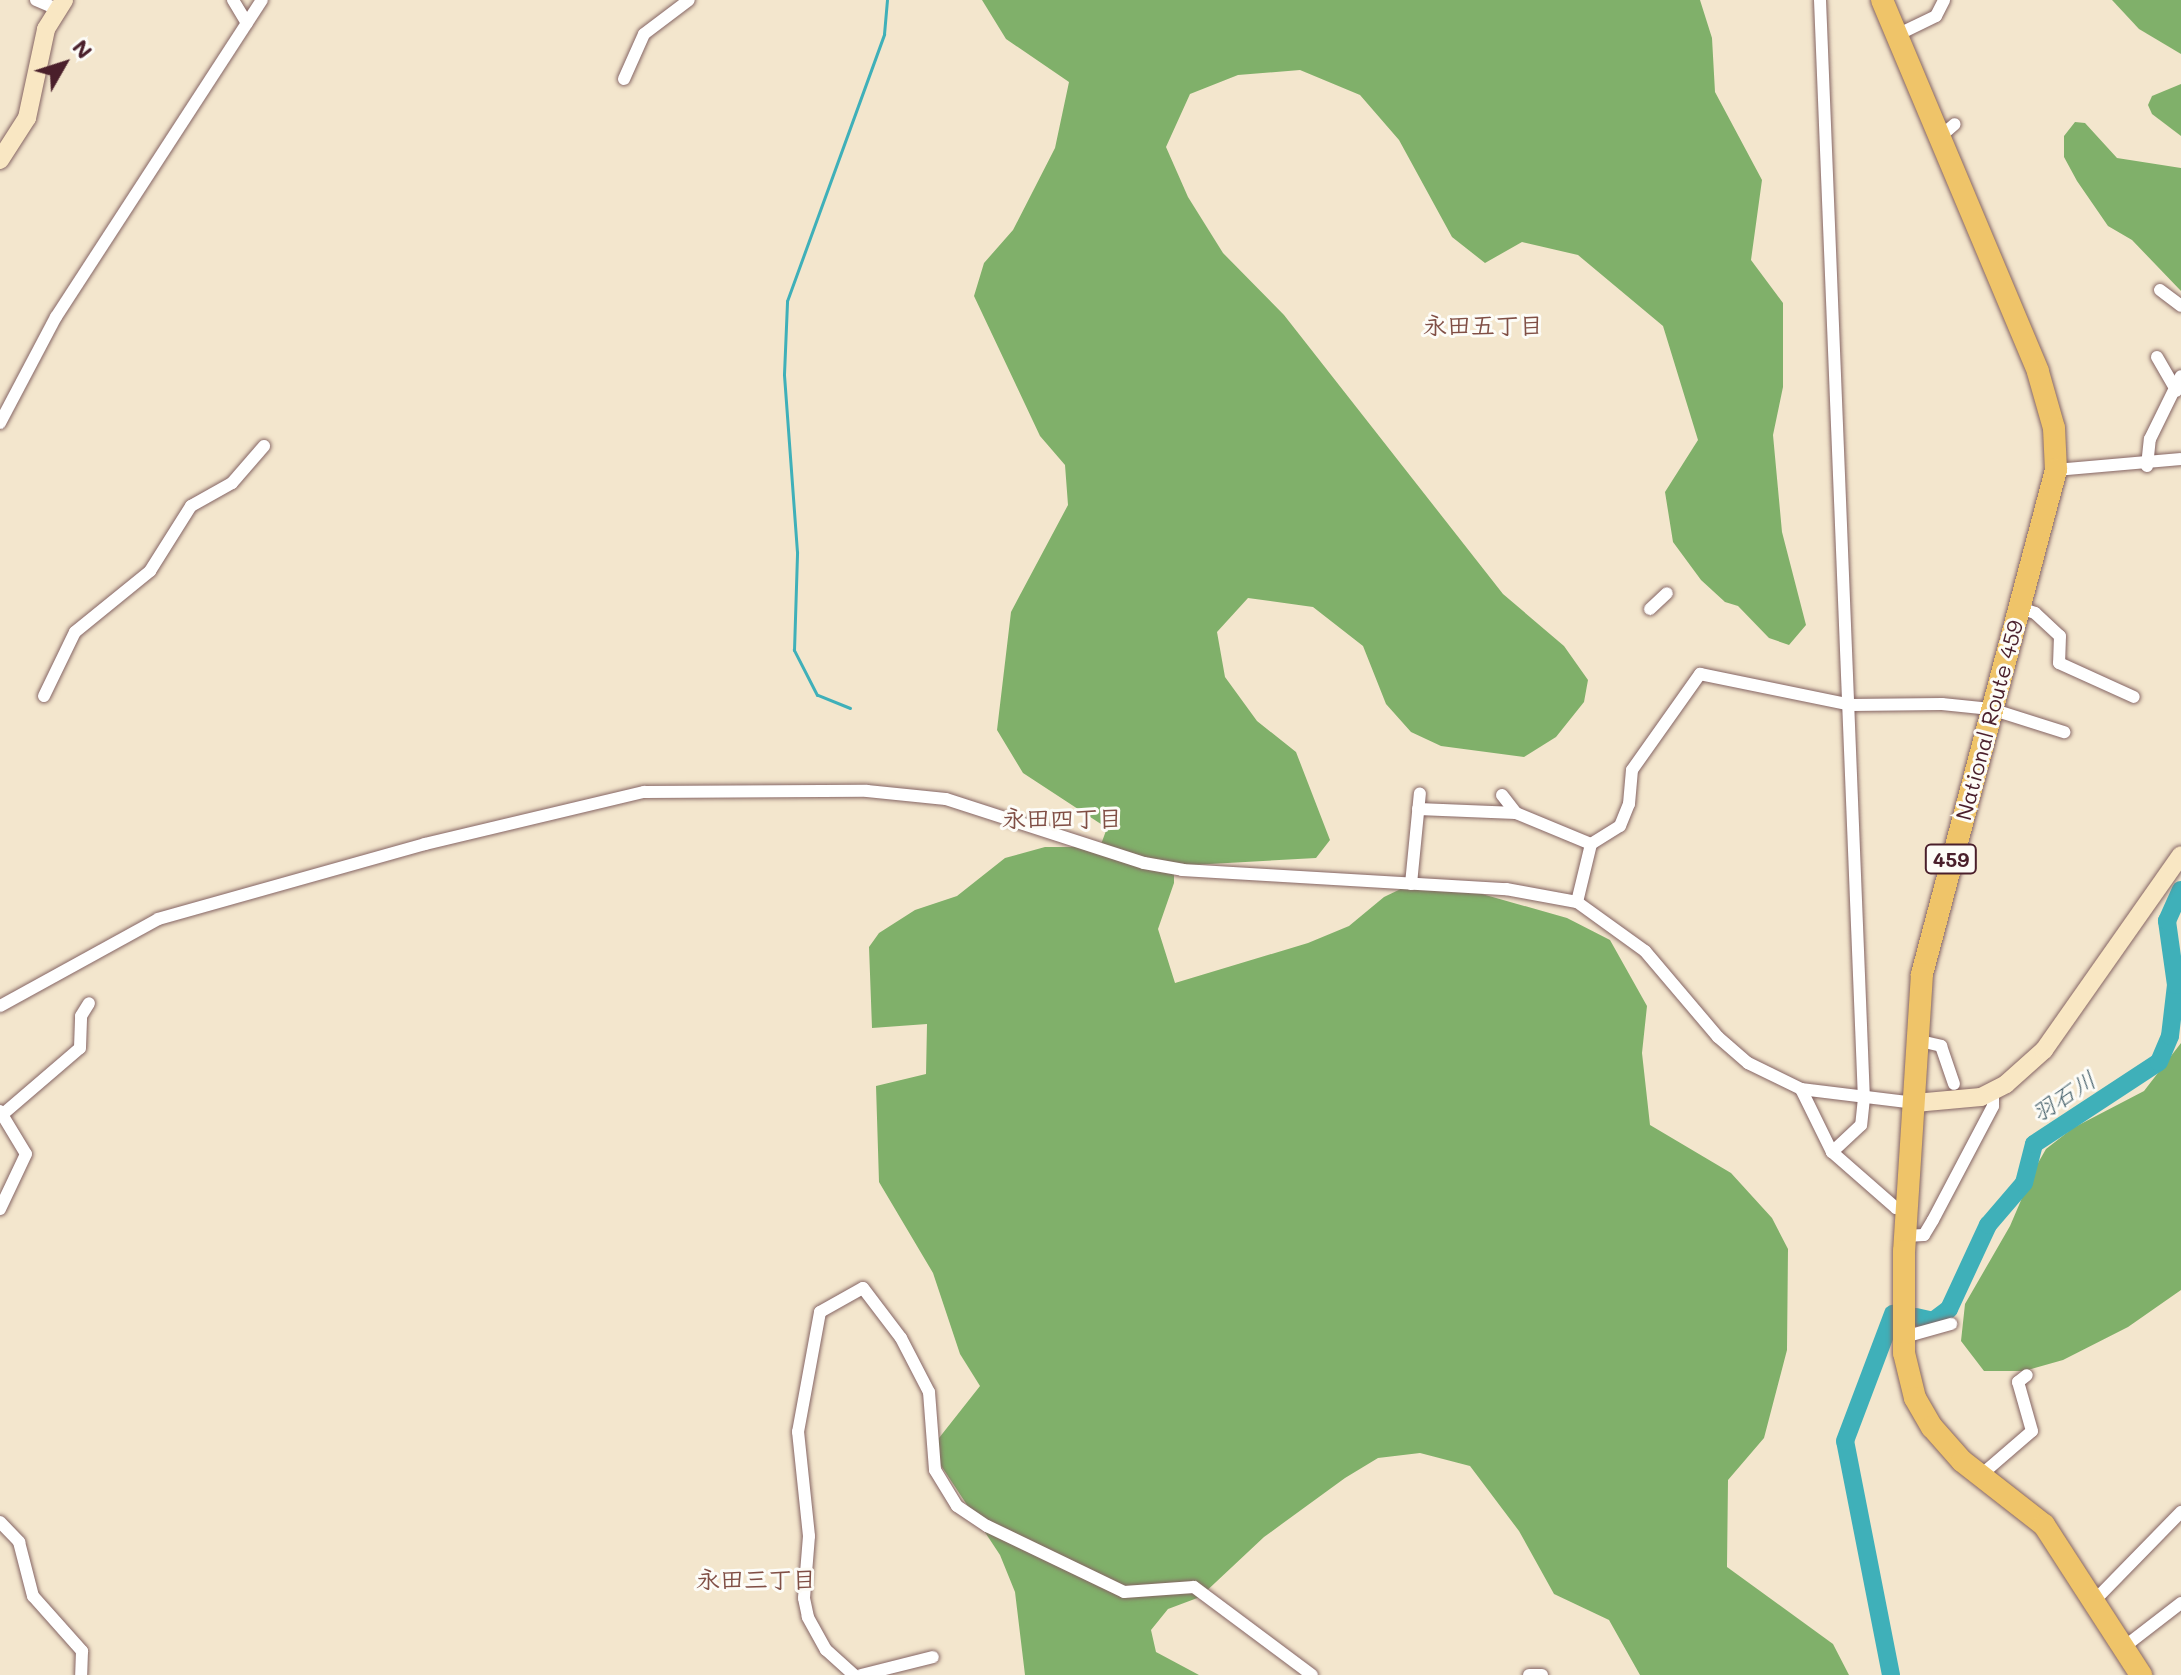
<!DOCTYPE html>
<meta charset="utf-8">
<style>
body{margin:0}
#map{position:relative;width:2181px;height:1675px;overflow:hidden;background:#f3e6cd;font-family:Mali,"Klee One",sans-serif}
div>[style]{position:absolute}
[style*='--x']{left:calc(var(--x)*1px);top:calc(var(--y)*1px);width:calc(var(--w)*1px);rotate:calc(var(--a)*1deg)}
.forest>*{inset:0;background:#80b06a}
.stream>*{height:3px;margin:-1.5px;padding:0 1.5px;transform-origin:1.5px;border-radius:1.5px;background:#3fb0b9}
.river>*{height:18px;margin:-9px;padding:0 9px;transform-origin:9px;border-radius:9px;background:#3fb0b9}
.roads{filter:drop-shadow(0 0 2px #856564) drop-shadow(0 0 2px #856564)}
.street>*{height:12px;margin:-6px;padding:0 6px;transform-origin:6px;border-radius:6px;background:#fff}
.secondary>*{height:18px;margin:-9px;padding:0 9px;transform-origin:9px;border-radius:9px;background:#f9e7c3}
.highway>*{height:22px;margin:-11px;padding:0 11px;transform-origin:11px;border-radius:11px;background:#efc469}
span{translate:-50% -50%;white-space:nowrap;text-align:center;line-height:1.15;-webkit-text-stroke:6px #fdfcf7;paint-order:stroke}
.shield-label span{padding:2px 6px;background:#fdfcf7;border:2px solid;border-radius:6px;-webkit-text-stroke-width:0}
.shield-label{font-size:20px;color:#4a1f2b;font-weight:700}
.street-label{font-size:22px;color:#4a1f2b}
.neighbourhood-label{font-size:24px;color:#804f45;font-weight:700}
.water-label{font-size:24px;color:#45606b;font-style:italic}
.north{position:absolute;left:24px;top:24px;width:80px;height:80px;-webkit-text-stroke:6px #fdfcf7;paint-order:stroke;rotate:51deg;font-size:22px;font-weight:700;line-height:32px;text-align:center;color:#4a1f2b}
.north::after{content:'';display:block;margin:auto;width:28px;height:36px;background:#4a1f2b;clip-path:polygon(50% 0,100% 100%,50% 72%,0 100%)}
</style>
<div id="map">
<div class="forest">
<i style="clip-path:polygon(982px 0,1700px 0,1712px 38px,1715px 92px,1762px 180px,1751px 260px,1783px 303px,1783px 387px,1773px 435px,1782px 532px,1806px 625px,1789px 645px,1769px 638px,1738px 606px,1725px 602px,1701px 580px,1673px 542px,1665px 492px,1698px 440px,1663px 326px,1578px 255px,1522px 242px,1485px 263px,1452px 237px,1399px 140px,1360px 95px,1300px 70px,1238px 75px,1190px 94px,1166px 147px,1188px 197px,1223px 253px,1284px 315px,1503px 594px,1564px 646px,1588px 680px,1584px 702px,1556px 737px,1524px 757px,1441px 746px,1411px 732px,1386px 704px,1363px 646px,1313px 607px,1248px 598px,1217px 632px,1225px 677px,1257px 721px,1296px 752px,1330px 840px,1316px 858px,1174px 866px,1174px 883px,1158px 929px,1175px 983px,1308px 943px,1349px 926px,1384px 897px,1411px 884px,1475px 892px,1567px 918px,1610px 940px,1647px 1006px,1642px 1053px,1650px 1125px,1731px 1173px,1772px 1218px,1788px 1249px,1787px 1350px,1764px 1438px,1728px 1480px,1727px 1567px,1833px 1644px,1849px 1675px,1640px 1675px,1609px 1620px,1554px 1594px,1519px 1531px,1470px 1466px,1420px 1453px,1378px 1458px,1345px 1478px,1264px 1537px,1200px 1597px,1168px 1609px,1151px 1630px,1156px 1652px,1199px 1675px,1025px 1675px,1015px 1592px,1000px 1555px,938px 1461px,939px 1438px,980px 1386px,960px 1354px,933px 1273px,879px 1182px,876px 1086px,926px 1074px,927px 1024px,872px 1028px,869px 947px,879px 933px,915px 910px,957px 896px,1005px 858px,1045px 847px,1100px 847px,1107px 828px,1023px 773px,997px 730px,1011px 612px,1068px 505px,1065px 465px,1040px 436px,974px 296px,984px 263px,1013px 230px,1055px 148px,1069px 82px,1006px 39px)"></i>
<i style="clip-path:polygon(2112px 0,2181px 0,2181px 54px,2139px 29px)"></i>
<i style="clip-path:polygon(2181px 84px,2181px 136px,2152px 114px,2148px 105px,2152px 96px)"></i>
<i style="clip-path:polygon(2075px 122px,2085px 123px,2117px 158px,2181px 168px,2181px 291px,2132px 240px,2108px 226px,2077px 181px,2064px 157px,2064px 136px)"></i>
<i style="clip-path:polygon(2181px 1043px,2181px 1290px,2128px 1327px,2063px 1360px,2024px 1371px,1984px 1371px,1961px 1341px,1965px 1304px,2010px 1226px,2034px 1170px,2046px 1149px,2073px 1128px,2144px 1091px)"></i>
</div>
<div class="stream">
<i style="--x:850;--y:708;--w:35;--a:-158"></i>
<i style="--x:817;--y:695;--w:51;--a:-117.1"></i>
<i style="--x:794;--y:650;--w:98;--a:-88.2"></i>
<i style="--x:797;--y:552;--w:178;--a:-94.2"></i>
<i style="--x:784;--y:374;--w:73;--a:-87.6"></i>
<i style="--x:787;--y:301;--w:284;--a:-70"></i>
<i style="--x:884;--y:34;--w:34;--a:-85"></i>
</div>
<div class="river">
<i style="--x:1916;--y:1317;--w:17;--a:13"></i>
<i style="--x:1933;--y:1321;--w:20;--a:-37"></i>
<i style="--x:1949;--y:1309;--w:93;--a:-65.1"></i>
<i style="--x:1988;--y:1225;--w:55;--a:-49.4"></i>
<i style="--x:2024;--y:1183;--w:40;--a:-75.6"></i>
<i style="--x:2034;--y:1144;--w:149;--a:-33.3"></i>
<i style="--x:2159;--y:1062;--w:28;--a:-67"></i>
<i style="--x:2170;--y:1036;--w:51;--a:-83.3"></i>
<i style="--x:2176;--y:985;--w:65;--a:-98"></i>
<i style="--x:2167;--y:921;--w:34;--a:-66"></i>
<i style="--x:1891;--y:1675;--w:238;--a:-101.1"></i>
<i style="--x:1845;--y:1441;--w:136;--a:-69.3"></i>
</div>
<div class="roads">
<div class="street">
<i style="--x:36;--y:0;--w:21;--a:23"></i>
<i style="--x:233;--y:0;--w:27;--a:59"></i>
<i style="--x:1820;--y:0;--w:1099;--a:87.71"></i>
<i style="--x:1864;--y:1098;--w:27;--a:96"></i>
<i style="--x:1861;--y:1125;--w:40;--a:137"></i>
<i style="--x:1899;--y:34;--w:41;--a:-25.9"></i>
<i style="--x:1936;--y:16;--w:18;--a:-63"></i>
<i style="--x:624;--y:79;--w:49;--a:-66"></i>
<i style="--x:644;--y:34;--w:56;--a:-37.1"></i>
<i style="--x:1941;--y:136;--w:18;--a:-41"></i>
<i style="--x:2160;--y:290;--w:26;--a:37"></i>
<i style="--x:2157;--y:357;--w:39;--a:60"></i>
<i style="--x:0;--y:423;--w:120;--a:-62.2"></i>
<i style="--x:56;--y:317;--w:378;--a:-57"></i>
<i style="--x:2147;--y:466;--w:27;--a:-84"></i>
<i style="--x:2150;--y:439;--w:70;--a:-63.8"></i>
<i style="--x:2056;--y:470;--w:125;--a:-5"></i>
<i style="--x:2020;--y:608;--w:16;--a:18"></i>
<i style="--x:2035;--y:613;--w:34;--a:43"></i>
<i style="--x:2060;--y:636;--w:27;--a:92"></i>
<i style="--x:2059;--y:663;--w:82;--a:24.4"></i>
<i style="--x:1650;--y:609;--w:23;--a:-43"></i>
<i style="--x:44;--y:696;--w:71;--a:-64.2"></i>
<i style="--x:75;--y:632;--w:97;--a:-39.1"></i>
<i style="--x:150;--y:571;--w:77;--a:-57.8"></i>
<i style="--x:191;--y:506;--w:47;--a:-29.3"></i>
<i style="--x:232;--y:483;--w:49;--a:-49.1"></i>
<i style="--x:1502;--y:795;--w:23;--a:52"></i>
<i style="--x:1418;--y:809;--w:98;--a:2.3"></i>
<i style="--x:1516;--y:813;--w:81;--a:22.5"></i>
<i style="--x:1411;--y:884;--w:91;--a:-84.4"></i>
<i style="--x:1577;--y:902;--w:60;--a:-76.4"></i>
<i style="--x:1591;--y:844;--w:34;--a:-32"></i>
<i style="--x:1620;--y:826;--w:24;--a:-68"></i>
<i style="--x:1629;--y:804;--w:34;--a:-85"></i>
<i style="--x:1632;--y:770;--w:118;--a:-54.7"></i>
<i style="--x:1700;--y:674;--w:154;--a:11.6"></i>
<i style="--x:1851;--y:705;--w:91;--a:-0.6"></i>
<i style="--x:1942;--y:704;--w:49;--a:5.8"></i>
<i style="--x:1991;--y:709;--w:77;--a:17.5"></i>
<i style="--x:0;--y:1006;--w:180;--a:-28.8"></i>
<i style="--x:158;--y:919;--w:277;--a:-15.7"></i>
<i style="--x:425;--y:844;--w:225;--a:-13.4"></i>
<i style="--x:644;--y:792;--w:223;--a:-0.3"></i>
<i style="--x:867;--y:791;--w:79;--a:5.8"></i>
<i style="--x:946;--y:799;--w:208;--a:17.9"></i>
<i style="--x:1144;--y:863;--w:39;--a:10"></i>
<i style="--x:1182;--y:870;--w:325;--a:3.4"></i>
<i style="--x:1506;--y:889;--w:72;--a:10.4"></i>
<i style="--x:1577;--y:902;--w:84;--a:35.8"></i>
<i style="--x:1645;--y:951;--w:113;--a:49.7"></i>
<i style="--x:1718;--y:1037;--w:40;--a:41"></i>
<i style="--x:1748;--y:1063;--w:59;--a:26.1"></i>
<i style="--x:1801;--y:1089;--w:115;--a:7"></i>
<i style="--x:1916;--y:1040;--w:26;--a:13"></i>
<i style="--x:1941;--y:1046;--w:40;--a:71.1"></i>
<i style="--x:1801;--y:1089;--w:70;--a:63.8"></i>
<i style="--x:1832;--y:1152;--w:85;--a:41.2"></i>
<i style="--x:1896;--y:1208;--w:11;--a:10"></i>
<i style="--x:0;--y:1111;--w:50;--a:58.8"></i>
<i style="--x:26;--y:1154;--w:61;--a:115.3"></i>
<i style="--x:3;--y:1114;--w:101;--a:-40.6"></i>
<i style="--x:80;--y:1048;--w:32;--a:-88"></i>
<i style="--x:81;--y:1016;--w:15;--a:-58"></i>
<i style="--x:1905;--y:1236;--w:19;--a:-3"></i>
<i style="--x:1924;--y:1235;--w:17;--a:-59"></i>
<i style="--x:1933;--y:1220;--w:129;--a:-62.2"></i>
<i style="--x:1993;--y:1106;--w:15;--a:-90"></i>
<i style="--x:1904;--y:1337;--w:49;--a:-15.5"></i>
<i style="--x:1981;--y:1475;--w:67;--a:-40.8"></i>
<i style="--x:2032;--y:1431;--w:51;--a:-105.9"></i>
<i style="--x:2018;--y:1382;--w:11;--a:-38"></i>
<i style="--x:0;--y:1522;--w:28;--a:46"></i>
<i style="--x:19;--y:1542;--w:56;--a:75.5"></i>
<i style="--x:33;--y:1596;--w:74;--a:48.3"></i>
<i style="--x:82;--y:1651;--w:24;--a:92"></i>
<i style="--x:2096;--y:1599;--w:122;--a:-45.7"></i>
<i style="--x:2124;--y:1647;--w:72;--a:-37.7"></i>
<i style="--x:854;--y:1675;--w:38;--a:-138"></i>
<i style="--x:826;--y:1650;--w:38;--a:-119"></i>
<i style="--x:808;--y:1617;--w:19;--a:-102"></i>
<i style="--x:804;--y:1598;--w:62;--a:-85.4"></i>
<i style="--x:809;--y:1536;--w:105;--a:-96"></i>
<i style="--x:798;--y:1432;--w:122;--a:-79.6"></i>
<i style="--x:820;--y:1312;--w:49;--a:-29.2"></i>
<i style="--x:863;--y:1288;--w:63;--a:52.8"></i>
<i style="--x:901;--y:1338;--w:61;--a:62.6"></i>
<i style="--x:929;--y:1392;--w:78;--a:85.6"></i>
<i style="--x:935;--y:1470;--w:42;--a:58.6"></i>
<i style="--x:957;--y:1506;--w:36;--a:34"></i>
<i style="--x:987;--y:1526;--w:152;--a:25.7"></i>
<i style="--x:1124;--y:1592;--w:70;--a:-4.1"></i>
<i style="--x:1194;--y:1587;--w:147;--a:36.7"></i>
<i style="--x:861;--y:1675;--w:74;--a:-14"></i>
<i style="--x:1529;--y:1675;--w:13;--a:0"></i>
</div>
<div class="secondary">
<i style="--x:0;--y:160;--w:50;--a:-57.3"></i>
<i style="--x:27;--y:118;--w:91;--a:-77.9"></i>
<i style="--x:46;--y:29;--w:34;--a:-58"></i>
<i style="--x:1915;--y:1103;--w:66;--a:-5.2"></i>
<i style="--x:1981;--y:1097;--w:28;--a:-27"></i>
<i style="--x:2006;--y:1084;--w:51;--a:-41.8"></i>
<i style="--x:2044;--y:1050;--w:238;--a:-54.9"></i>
</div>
<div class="highway">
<i style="--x:1882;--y:0;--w:403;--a:67.2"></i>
<i style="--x:2038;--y:372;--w:58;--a:74.1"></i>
<i style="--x:2054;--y:428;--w:42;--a:87.3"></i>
<i style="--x:2056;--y:470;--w:522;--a:104.89"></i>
<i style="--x:1922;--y:974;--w:278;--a:93.7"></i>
<i style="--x:1904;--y:1251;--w:102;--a:90"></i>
<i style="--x:1904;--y:1353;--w:46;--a:76.3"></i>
<i style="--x:1915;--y:1398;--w:34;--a:60"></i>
<i style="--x:1932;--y:1427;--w:45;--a:48.6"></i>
<i style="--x:1962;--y:1461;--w:104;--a:38"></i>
<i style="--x:2044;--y:1525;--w:179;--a:57.1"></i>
</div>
</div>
<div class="shield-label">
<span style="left:1951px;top:859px">459</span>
</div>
<div class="street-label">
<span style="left:1989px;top:720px;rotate:-75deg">National Route 459</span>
</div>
<div class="neighbourhood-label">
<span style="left:1483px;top:325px">永田五丁目</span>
<span style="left:1062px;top:818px">永田四丁目</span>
<span style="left:756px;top:1579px">永田三丁目</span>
</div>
<div class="water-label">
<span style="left:2063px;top:1096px;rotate:-33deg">羽石川</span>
</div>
<div class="north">N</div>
</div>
